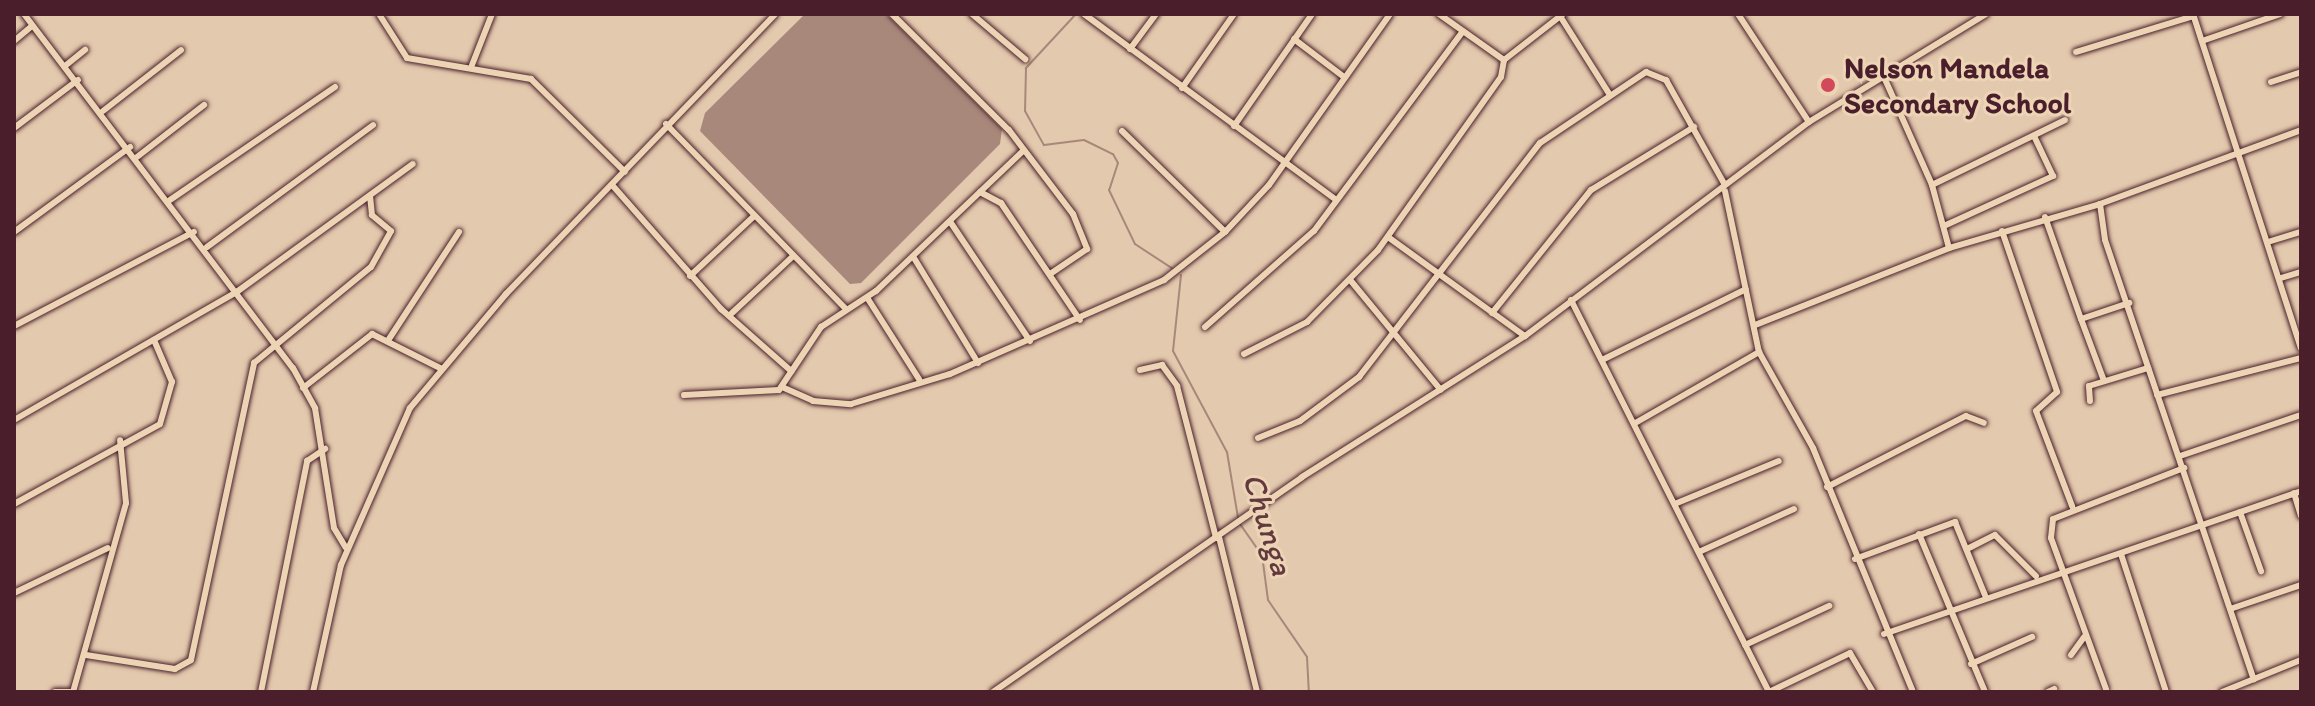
<!DOCTYPE html>
<style>
body{margin:0}
#map{position:relative;width:2315px;height:706px;overflow:hidden;background:#e3c9ad;font-family:Itim,sans-serif}
div>[style]{position:absolute}
[style*='--x']{left:calc(var(--x)*1px);top:calc(var(--y)*1px);width:calc(var(--w)*1px);rotate:calc(var(--a)*1deg)}
.water>*{inset:0;background:#a8887b}
.stream>*{height:2px;margin:-1px;padding:0 1px;transform-origin:1px;border-radius:1px;background:#a8887b}
.roads{filter:drop-shadow(0 0 2px #4a1f2b) drop-shadow(0 0 2px #4a1f2b)}
.minor>*{height:6px;margin:-3px;padding:0 3px;transform-origin:3px;border-radius:3px;background:#edd4b5}
.dots>*{width:22px;height:22px;translate:-50% -50%;box-sizing:border-box;border:4px solid #edd4b5;border-radius:50%}
span{translate:-50% -50%;white-space:nowrap;text-align:center;line-height:1.15;-webkit-text-stroke:6px #edd4b5;paint-order:stroke}
.poi-label{font-size:30px;color:#4a1f2b;font-weight:700}
.left{translate:0 -50%;text-align:left}
.water-label{font-size:32px;color:#62393f;font-style:italic}
.frame{position:absolute;inset:0;border:16px solid #4a1f2b;pointer-events:none}
</style>
<div id="map">
<div class="water">
<i style="clip-path:polygon(805px 14px,886px 14px,1002px 129px,1000px 144px,861px 283px,850px 284px,700px 131px,705px 113px)"></i>
</div>
<div class="stream">
<i style="--x:1076;--y:14;--w:74;--a:132.8"></i>
<i style="--x:1026;--y:68;--w:43;--a:91.3"></i>
<i style="--x:1025;--y:111;--w:39;--a:61"></i>
<i style="--x:1044;--y:145;--w:40;--a:-7.1"></i>
<i style="--x:1084;--y:140;--w:32;--a:26"></i>
<i style="--x:1113;--y:154;--w:10;--a:61"></i>
<i style="--x:1118;--y:163;--w:28;--a:108"></i>
<i style="--x:1109;--y:190;--w:60;--a:64.3"></i>
<i style="--x:1135;--y:244;--w:45;--a:33.3"></i>
<i style="--x:1181;--y:275;--w:76;--a:96"></i>
<i style="--x:1173;--y:351;--w:115;--a:61.9"></i>
<i style="--x:1227;--y:452;--w:67;--a:80.5"></i>
<i style="--x:1240;--y:524;--w:38;--a:55"></i>
<i style="--x:1262;--y:555;--w:45;--a:82.4"></i>
<i style="--x:1268;--y:600;--w:69;--a:55.6"></i>
<i style="--x:1307;--y:657;--w:35;--a:87"></i>
</div>
<div class="roads">
<div class="minor">
<i style="--x:24;--y:14;--w:445;--a:52.8"></i>
<i style="--x:293;--y:368;--w:46;--a:61.2"></i>
<i style="--x:315;--y:408;--w:121;--a:81"></i>
<i style="--x:334;--y:528;--w:23;--a:59"></i>
<i style="--x:379;--y:14;--w:52;--a:57.5"></i>
<i style="--x:407;--y:58;--w:126;--a:9.6"></i>
<i style="--x:531;--y:79;--w:132;--a:44.7"></i>
<i style="--x:892;--y:14;--w:165;--a:44.8"></i>
<i style="--x:1009;--y:130;--w:106;--a:52.7"></i>
<i style="--x:1073;--y:214;--w:38;--a:68"></i>
<i style="--x:1087;--y:249;--w:45;--a:146"></i>
<i style="--x:972;--y:14;--w:70;--a:40.3"></i>
<i style="--x:1084;--y:14;--w:312;--a:36.4"></i>
<i style="--x:1439;--y:14;--w:80;--a:35.3"></i>
<i style="--x:1504;--y:60;--w:75;--a:-37.9"></i>
<i style="--x:1738;--y:14;--w:129;--a:56.7"></i>
<i style="--x:2193;--y:14;--w:351;--a:72.1"></i>
<i style="--x:1560;--y:16;--w:93;--a:57.7"></i>
<i style="--x:1294;--y:39;--w:63;--a:37.2"></i>
<i style="--x:14;--y:41;--w:23;--a:-40"></i>
<i style="--x:2202;--y:41;--w:83;--a:-19.1"></i>
<i style="--x:1130;--y:49;--w:44;--a:-53.4"></i>
<i style="--x:2076;--y:52;--w:123;--a:-17"></i>
<i style="--x:472;--y:65;--w:55;--a:-68.6"></i>
<i style="--x:65;--y:66;--w:26;--a:-39"></i>
<i style="--x:1884;--y:77;--w:118;--a:66"></i>
<i style="--x:1932;--y:185;--w:65;--a:74.9"></i>
<i style="--x:2271;--y:82;--w:32;--a:-18"></i>
<i style="--x:1182;--y:88;--w:90;--a:-54.9"></i>
<i style="--x:103;--y:111;--w:99;--a:-38"></i>
<i style="--x:666;--y:124;--w:257;--a:45.8"></i>
<i style="--x:1234;--y:126;--w:136;--a:-55.1"></i>
<i style="--x:14;--y:128;--w:80;--a:-36.9"></i>
<i style="--x:1122;--y:131;--w:144;--a:44.4"></i>
<i style="--x:1225;--y:232;--w:64;--a:-46.9"></i>
<i style="--x:1269;--y:185;--w:209;--a:-54.7"></i>
<i style="--x:137;--y:157;--w:85;--a:-37.8"></i>
<i style="--x:1932;--y:185;--w:148;--a:-26"></i>
<i style="--x:613;--y:186;--w:164;--a:48.7"></i>
<i style="--x:721;--y:309;--w:94;--a:41.5"></i>
<i style="--x:1725;--y:191;--w:165;--a:78.1"></i>
<i style="--x:1759;--y:352;--w:110;--a:60.6"></i>
<i style="--x:1813;--y:448;--w:264;--a:67.7"></i>
<i style="--x:980;--y:192;--w:24;--a:28"></i>
<i style="--x:1001;--y:203;--w:141;--a:56"></i>
<i style="--x:170;--y:200;--w:200;--a:-34.4"></i>
<i style="--x:2100;--y:204;--w:36;--a:82"></i>
<i style="--x:2105;--y:240;--w:464;--a:71.3"></i>
<i style="--x:2045;--y:217;--w:108;--a:70.6"></i>
<i style="--x:2081;--y:319;--w:51;--a:-18.4"></i>
<i style="--x:951;--y:223;--w:142;--a:56.2"></i>
<i style="--x:1946;--y:225;--w:118;--a:-24.6"></i>
<i style="--x:2053;--y:176;--w:44;--a:-115.4"></i>
<i style="--x:2002;--y:231;--w:170;--a:71.1"></i>
<i style="--x:2057;--y:392;--w:28;--a:138"></i>
<i style="--x:2036;--y:411;--w:102;--a:69.2"></i>
<i style="--x:14;--y:232;--w:144;--a:-36.2"></i>
<i style="--x:1388;--y:237;--w:169;--a:35.9"></i>
<i style="--x:2271;--y:241;--w:31;--a:-17"></i>
<i style="--x:207;--y:247;--w:206;--a:-36.3"></i>
<i style="--x:914;--y:258;--w:123;--a:58.6"></i>
<i style="--x:690;--y:276;--w:86;--a:-43.1"></i>
<i style="--x:2281;--y:278;--w:21;--a:-17"></i>
<i style="--x:1351;--y:281;--w:141;--a:50.5"></i>
<i style="--x:868;--y:299;--w:95;--a:57.5"></i>
<i style="--x:1571;--y:300;--w:439;--a:63.2"></i>
<i style="--x:732;--y:313;--w:82;--a:-43"></i>
<i style="--x:1492;--y:313;--w:158;--a:-51.2"></i>
<i style="--x:1591;--y:190;--w:121;--a:-31.5"></i>
<i style="--x:2081;--y:319;--w:66;--a:69.6"></i>
<i style="--x:1755;--y:325;--w:209;--a:-21.6"></i>
<i style="--x:1949;--y:248;--w:157;--a:-16.2"></i>
<i style="--x:2100;--y:204;--w:214;--a:-20.2"></i>
<i style="--x:14;--y:326;--w:203;--a:-27.6"></i>
<i style="--x:1205;--y:327;--w:145;--a:-41.4"></i>
<i style="--x:1314;--y:231;--w:249;--a:-53.3"></i>
<i style="--x:389;--y:339;--w:128;--a:-56.8"></i>
<i style="--x:1244;--y:354;--w:71;--a:-26.9"></i>
<i style="--x:1307;--y:322;--w:101;--a:-45.4"></i>
<i style="--x:1378;--y:250;--w:212;--a:-54.6"></i>
<i style="--x:1501;--y:77;--w:17;--a:-80"></i>
<i style="--x:1604;--y:359;--w:158;--a:-26.2"></i>
<i style="--x:1140;--y:370;--w:23;--a:-13"></i>
<i style="--x:1162;--y:365;--w:26;--a:54"></i>
<i style="--x:1177;--y:386;--w:157;--a:75.6"></i>
<i style="--x:782;--y:387;--w:34;--a:24"></i>
<i style="--x:813;--y:401;--w:38;--a:5"></i>
<i style="--x:851;--y:404;--w:103;--a:-16.9"></i>
<i style="--x:950;--y:374;--w:234;--a:-23.7"></i>
<i style="--x:1164;--y:280;--w:78;--a:-38.2"></i>
<i style="--x:303;--y:388;--w:88;--a:-38"></i>
<i style="--x:372;--y:334;--w:76;--a:26.6"></i>
<i style="--x:684;--y:395;--w:95;--a:-3"></i>
<i style="--x:779;--y:390;--w:76;--a:-56.3"></i>
<i style="--x:821;--y:327;--w:66;--a:-33.2"></i>
<i style="--x:876;--y:291;--w:203;--a:-43.6"></i>
<i style="--x:2157;--y:395;--w:149;--a:-14.4"></i>
<i style="--x:2090;--y:401;--w:15;--a:-94"></i>
<i style="--x:2089;--y:386;--w:62;--a:-17"></i>
<i style="--x:14;--y:420;--w:258;--a:-29.9"></i>
<i style="--x:238;--y:291;--w:216;--a:-36"></i>
<i style="--x:1637;--y:422;--w:141;--a:-29.8"></i>
<i style="--x:1258;--y:438;--w:45;--a:-22"></i>
<i style="--x:1300;--y:421;--w:74;--a:-36.7"></i>
<i style="--x:1359;--y:377;--w:296;--a:-52.3"></i>
<i style="--x:1540;--y:143;--w:128;--a:-33.8"></i>
<i style="--x:1646;--y:72;--w:22;--a:22"></i>
<i style="--x:1666;--y:80;--w:120;--a:60.7"></i>
<i style="--x:2180;--y:456;--w:128;--a:-18.7"></i>
<i style="--x:1827;--y:487;--w:156;--a:-27.1"></i>
<i style="--x:1966;--y:416;--w:19;--a:21"></i>
<i style="--x:2294;--y:493;--w:24;--a:73"></i>
<i style="--x:1677;--y:503;--w:110;--a:-22.4"></i>
<i style="--x:14;--y:504;--w:166;--a:-28.7"></i>
<i style="--x:160;--y:424;--w:44;--a:-74.1"></i>
<i style="--x:172;--y:382;--w:46;--a:-113.2"></i>
<i style="--x:2240;--y:512;--w:63;--a:70.4"></i>
<i style="--x:1919;--y:534;--w:171;--a:67.3"></i>
<i style="--x:1219;--y:537;--w:160;--a:76.2"></i>
<i style="--x:1969;--y:548;--w:29;--a:-27"></i>
<i style="--x:1995;--y:535;--w:58;--a:45"></i>
<i style="--x:1701;--y:551;--w:102;--a:-24.3"></i>
<i style="--x:2121;--y:554;--w:145;--a:71.9"></i>
<i style="--x:1855;--y:559;--w:107;--a:-20.3"></i>
<i style="--x:1955;--y:522;--w:79;--a:67.7"></i>
<i style="--x:14;--y:593;--w:104;--a:-25.6"></i>
<i style="--x:2233;--y:608;--w:72;--a:-18.7"></i>
<i style="--x:1884;--y:634;--w:441;--a:-18.9"></i>
<i style="--x:1745;--y:645;--w:93;--a:-24.9"></i>
<i style="--x:86;--y:655;--w:90;--a:8.9"></i>
<i style="--x:175;--y:669;--w:18;--a:-29"></i>
<i style="--x:191;--y:660;--w:304;--a:-78"></i>
<i style="--x:254;--y:363;--w:151;--a:-39.4"></i>
<i style="--x:371;--y:267;--w:41;--a:-60.9"></i>
<i style="--x:391;--y:231;--w:25;--a:-140"></i>
<i style="--x:372;--y:215;--w:18;--a:-96"></i>
<i style="--x:2071;--y:655;--w:22;--a:-54"></i>
<i style="--x:1971;--y:664;--w:67;--a:-23.9"></i>
<i style="--x:2106;--y:689;--w:161;--a:-110"></i>
<i style="--x:2051;--y:538;--w:19;--a:-84"></i>
<i style="--x:2053;--y:519;--w:141;--a:-21.3"></i>
<i style="--x:55;--y:692;--w:17;--a:0"></i>
<i style="--x:73;--y:692;--w:196;--a:-74.3"></i>
<i style="--x:126;--y:503;--w:63;--a:-95.4"></i>
<i style="--x:261;--y:692;--w:236;--a:-78.7"></i>
<i style="--x:307;--y:461;--w:22;--a:-34"></i>
<i style="--x:313;--y:692;--w:130;--a:-77.6"></i>
<i style="--x:341;--y:565;--w:171;--a:-66.3"></i>
<i style="--x:410;--y:408;--w:149;--a:-49.9"></i>
<i style="--x:506;--y:294;--w:388;--a:-46.1"></i>
<i style="--x:993;--y:692;--w:376;--a:-34.8"></i>
<i style="--x:1302;--y:477;--w:264;--a:-32.3"></i>
<i style="--x:1525;--y:336;--w:356;--a:-37"></i>
<i style="--x:1809;--y:122;--w:207;--a:-31.4"></i>
<i style="--x:1769;--y:692;--w:90;--a:-25.7"></i>
<i style="--x:1850;--y:653;--w:45;--a:59.5"></i>
<i style="--x:2048;--y:692;--w:7;--a:-27"></i>
<i style="--x:2222;--y:692;--w:85;--a:-22.1"></i>
</div>
</div>
<div class="dots">
<i style="left:1828px;top:85px;background:#d1495b"></i>
</div>
<div class="poi-label">
<span class="left" style="left:1844px;top:85px">Nelson Mandela<br>Secondary School</span>
</div>
<div class="water-label">
<span style="left:1268px;top:524px;rotate:73deg">Chunga</span>
</div>
<div class="frame"></div>
</div>
